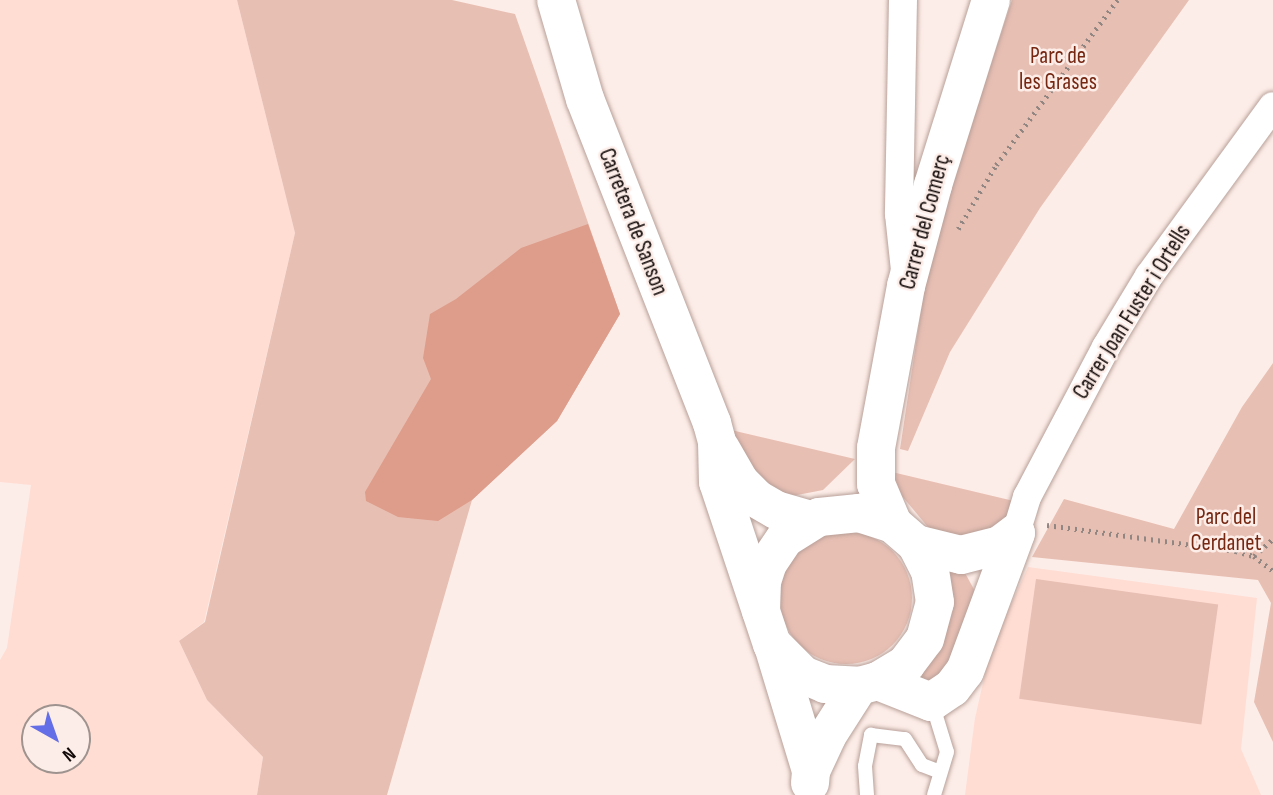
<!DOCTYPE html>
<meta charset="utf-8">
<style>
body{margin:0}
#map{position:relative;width:1273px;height:795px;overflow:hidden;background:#fdede8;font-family:"Sofia Sans Condensed",sans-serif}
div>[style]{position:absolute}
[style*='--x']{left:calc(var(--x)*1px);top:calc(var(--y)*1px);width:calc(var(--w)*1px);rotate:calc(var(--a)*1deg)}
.built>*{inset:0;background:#ffddd3}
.green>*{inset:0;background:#e8bfb3;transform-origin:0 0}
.round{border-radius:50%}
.forest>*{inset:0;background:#de9c8a}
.path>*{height:4.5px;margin-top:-2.25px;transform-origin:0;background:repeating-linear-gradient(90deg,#928682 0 2px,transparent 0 7px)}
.roads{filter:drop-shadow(0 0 2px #b8a099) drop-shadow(0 0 2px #b8a099)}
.lane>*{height:14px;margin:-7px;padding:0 7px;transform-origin:7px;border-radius:7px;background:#fff}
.street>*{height:28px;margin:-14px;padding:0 14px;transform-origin:14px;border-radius:14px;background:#fff}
.secondary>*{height:38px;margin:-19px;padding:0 19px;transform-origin:19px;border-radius:19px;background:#fff}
span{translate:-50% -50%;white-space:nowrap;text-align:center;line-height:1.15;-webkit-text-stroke:5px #fdede8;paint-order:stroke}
.park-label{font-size:23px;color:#752712}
.street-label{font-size:23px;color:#130b09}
.north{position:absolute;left:21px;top:704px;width:70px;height:70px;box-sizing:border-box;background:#fdede8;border:2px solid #9f938f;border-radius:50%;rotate:140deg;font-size:19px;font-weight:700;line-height:28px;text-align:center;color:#130b09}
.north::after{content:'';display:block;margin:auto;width:24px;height:32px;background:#646ee6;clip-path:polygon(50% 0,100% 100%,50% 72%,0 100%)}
</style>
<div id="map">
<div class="built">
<i style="clip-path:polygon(evenodd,0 0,237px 0,295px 233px,204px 622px,179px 641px,207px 700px,263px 757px,257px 795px,0 795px,0 660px,7px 648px,31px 485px,0 482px,0 0,35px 718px,77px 718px,77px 760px,35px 760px,35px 718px)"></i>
<i style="clip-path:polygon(1028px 567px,1257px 598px,1241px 749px,1261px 795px,965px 795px,975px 718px,991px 648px)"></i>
</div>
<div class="green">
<i style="clip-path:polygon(237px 0,452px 0,515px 14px,620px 314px,557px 421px,472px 500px,387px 795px,257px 795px,263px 757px,207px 700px,179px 641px,205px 622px,295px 233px)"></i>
<i style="clip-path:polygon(1012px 0,1189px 0,1040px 208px,950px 352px,908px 451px,900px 449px,930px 251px)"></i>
<i style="clip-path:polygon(1273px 363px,1273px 742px,1254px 702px,1271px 603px,1258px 580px,1032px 557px,1064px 499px,1174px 529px,1242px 407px)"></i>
<i style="clip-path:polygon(731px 430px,855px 459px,823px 490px,792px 496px,762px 486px)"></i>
<i style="clip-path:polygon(892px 472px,1018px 502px,989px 537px,933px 533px,902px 496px)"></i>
<i class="round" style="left:780px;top:532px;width:132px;height:132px"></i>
<i style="clip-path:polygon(950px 570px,965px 573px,976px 593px,946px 677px,908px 686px,943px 643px,953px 610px)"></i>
<i style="left:1036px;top:579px;width:184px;height:121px;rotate:8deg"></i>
</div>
<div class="forest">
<i style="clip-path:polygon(588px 224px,620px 314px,557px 421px,472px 500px,438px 521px,398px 517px,366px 501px,365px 492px,431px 379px,423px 358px,430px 314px,456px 299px,521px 248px)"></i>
</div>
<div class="path">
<i style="--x:958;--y:229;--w:74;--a:-59.3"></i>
<i style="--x:996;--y:165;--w:205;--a:-53.7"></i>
<i style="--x:1047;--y:525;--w:191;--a:7.8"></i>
<i style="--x:1236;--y:551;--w:19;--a:16"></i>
<i style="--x:1254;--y:556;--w:24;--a:38"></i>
<i style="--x:1254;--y:556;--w:25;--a:-42"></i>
</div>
<div class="roads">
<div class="lane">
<i style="--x:932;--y:703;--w:51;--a:73"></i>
<i style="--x:947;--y:752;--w:45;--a:106.8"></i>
<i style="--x:867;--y:795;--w:29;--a:-94"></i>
<i style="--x:865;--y:766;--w:32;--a:-79"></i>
<i style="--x:871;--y:735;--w:34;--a:7"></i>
<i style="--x:905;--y:739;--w:31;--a:57"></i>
<i style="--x:922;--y:765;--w:19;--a:21"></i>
</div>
<div class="street">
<i style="--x:903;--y:0;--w:214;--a:91.1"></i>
<i style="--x:899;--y:214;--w:56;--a:83.9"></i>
<i style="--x:1016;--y:533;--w:38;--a:-73"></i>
<i style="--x:1027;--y:497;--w:170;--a:-62.2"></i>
<i style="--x:1106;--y:347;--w:83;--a:-58.8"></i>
<i style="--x:1149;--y:276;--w:210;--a:-53.9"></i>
</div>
<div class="secondary">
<i style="--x:556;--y:0;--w:103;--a:73.7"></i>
<i style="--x:585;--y:99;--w:348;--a:68.6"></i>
<i style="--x:712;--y:423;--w:20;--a:75"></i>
<i style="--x:717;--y:442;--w:40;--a:88.6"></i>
<i style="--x:718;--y:482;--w:171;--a:71.6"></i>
<i style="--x:772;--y:644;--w:44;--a:45"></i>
<i style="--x:803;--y:675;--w:24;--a:22"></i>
<i style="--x:825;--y:684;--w:34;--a:3"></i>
<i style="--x:859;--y:686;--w:20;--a:-15"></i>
<i style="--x:878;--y:681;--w:33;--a:-31"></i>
<i style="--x:906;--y:664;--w:31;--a:-53"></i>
<i style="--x:925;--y:639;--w:38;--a:-75"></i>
<i style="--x:935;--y:602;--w:31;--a:-99"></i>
<i style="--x:930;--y:571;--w:30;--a:-117"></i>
<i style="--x:916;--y:544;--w:30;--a:-139"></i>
<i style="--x:893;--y:524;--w:36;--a:-162"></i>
<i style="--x:859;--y:513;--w:40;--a:174.3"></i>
<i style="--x:819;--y:517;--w:40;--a:148"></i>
<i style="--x:785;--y:538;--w:30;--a:124"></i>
<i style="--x:768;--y:563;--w:19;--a:108"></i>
<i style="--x:762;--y:581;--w:30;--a:92"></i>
<i style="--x:721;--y:449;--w:38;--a:60"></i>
<i style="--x:740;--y:482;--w:24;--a:45"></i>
<i style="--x:757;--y:499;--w:22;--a:30"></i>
<i style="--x:776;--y:510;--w:36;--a:16"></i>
<i style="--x:893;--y:524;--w:43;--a:-113"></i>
<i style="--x:876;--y:484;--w:36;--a:-90"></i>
<i style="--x:876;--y:448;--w:165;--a:-79.5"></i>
<i style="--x:906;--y:286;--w:105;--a:-75"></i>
<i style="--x:933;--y:185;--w:194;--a:-72.6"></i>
<i style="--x:916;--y:544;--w:46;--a:13.7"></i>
<i style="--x:961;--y:555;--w:40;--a:-14.4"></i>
<i style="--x:1000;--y:545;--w:20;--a:-37"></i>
<i style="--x:774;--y:649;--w:127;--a:73.1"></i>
<i style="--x:878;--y:681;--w:57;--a:21.6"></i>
<i style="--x:931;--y:702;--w:25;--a:-34"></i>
<i style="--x:952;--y:688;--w:21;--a:-53"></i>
<i style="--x:965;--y:671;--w:147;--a:-69.7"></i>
<i style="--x:810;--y:783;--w:12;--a:-85"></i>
<i style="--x:811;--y:771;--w:38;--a:-65"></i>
<i style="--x:827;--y:736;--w:59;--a:-57.4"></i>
</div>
</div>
<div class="park-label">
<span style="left:1058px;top:69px">Parc de<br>les Grases</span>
<span style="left:1226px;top:530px">Parc del<br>Cerdanet</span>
</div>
<div class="street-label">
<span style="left:633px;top:222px;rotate:69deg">Carretera de Sanson</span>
<span style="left:925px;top:222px;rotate:-75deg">Carrer del Comerç</span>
<span style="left:1132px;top:312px;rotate:-58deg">Carrer Joan Fuster i Ortells</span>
</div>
<div class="north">N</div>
</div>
